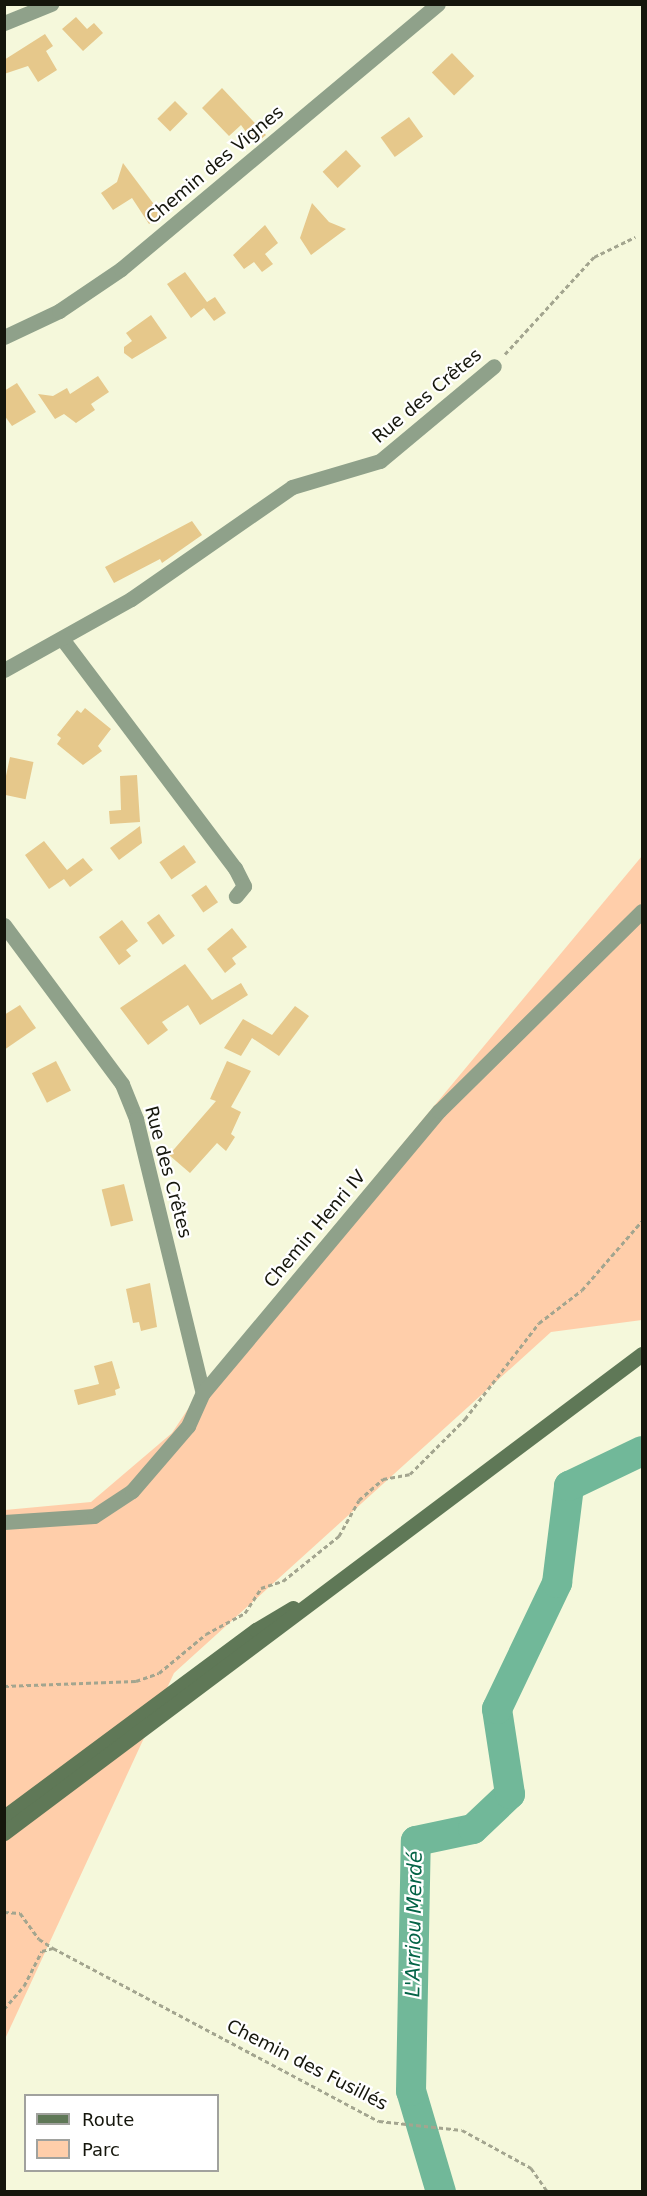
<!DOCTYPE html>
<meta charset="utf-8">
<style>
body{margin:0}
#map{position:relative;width:647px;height:2196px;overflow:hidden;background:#f5f8db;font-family:"DejaVu Sans",sans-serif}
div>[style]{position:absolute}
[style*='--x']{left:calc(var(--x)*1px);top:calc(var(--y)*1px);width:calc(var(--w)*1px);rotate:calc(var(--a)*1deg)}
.green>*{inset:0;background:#ffceaa}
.river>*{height:30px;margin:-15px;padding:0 15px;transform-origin:15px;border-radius:15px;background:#71b899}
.building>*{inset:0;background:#e6c88b;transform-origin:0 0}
.path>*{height:3px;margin-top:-1.5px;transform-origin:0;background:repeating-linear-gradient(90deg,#a3a58f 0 4.5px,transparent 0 7.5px)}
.street>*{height:15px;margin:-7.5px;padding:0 7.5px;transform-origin:7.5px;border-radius:7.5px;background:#8fa18a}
.secondary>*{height:15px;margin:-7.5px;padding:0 7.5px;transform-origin:7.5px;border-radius:7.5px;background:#5f7857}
span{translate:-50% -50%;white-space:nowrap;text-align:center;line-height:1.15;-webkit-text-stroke:4.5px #fff;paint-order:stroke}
.street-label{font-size:18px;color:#15160c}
.water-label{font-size:20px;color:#036346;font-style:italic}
.frame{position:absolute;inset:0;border:6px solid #15160c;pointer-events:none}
.legend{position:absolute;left:24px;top:2094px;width:195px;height:78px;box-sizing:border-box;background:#fff;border:2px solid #a1a29e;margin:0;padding:8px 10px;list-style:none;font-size:18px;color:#15160c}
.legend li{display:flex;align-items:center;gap:12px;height:30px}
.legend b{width:30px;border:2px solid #a1a29e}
</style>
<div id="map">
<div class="green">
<i style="clip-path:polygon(642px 856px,642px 1320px,551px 1332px,174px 1673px,5px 2039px,5px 1510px,91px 1502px,172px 1433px,212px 1373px)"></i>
</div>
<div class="river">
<i style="--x:441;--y:2192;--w:105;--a:-106.5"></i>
<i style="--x:411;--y:2091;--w:250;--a:-88.9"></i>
<i style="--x:416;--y:1841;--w:58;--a:-11.9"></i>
<i style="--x:473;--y:1829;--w:51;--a:-43.4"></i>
<i style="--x:510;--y:1794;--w:86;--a:-98.7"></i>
<i style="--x:497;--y:1709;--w:140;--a:-64.5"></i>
<i style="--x:557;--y:1583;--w:98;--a:-82.9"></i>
<i style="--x:569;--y:1486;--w:81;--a:-25.6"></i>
</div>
<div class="building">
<i style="clip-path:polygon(76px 17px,87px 29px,94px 23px,103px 33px,83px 51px,62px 29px)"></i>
<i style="clip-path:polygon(45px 34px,53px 46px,46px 51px,57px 70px,38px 82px,28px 66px,4px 74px,4px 60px)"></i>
<i style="left:452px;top:53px;width:32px;height:28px;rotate:46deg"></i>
<i style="clip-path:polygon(222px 88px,266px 135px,255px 144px,241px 125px,229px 136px,202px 108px)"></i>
<i style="left:175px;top:101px;width:18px;height:25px;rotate:45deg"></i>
<i style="left:409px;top:117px;width:24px;height:35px;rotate:54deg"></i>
<i style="left:346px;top:150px;width:22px;height:32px;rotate:47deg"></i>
<i style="clip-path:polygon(123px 163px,162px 215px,149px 224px,132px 198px,113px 210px,101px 193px,117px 182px)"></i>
<i style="clip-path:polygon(312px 203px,329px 222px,346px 229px,311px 255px,300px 238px)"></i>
<i style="clip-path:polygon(265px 225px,278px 243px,265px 254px,273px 264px,262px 272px,254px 262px,244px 269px,233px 255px)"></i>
<i style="clip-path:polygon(185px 272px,207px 302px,215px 297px,226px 313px,214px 321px,204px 308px,191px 318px,167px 284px)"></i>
<i style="clip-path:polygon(151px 315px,167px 338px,132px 359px,124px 353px,124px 347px,132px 341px,126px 333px)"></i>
<i style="clip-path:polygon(98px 376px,109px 392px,91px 404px,95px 410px,76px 423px,64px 414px,55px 419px,38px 394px,53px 396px,67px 388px,70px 394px)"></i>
<i style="clip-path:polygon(17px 383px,36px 412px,12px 426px,4px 415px,4px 391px)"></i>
<i style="clip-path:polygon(192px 521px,202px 535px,162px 563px,160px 559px,114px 583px,105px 567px)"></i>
<i style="clip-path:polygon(85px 708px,111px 729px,98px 746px,102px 751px,83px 765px,57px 744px,61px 738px,57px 735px,77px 710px,81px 713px)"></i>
<i style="left:10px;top:757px;width:24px;height:38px;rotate:12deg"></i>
<i style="clip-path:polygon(137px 775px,140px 822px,110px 824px,109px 811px,121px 810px,120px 776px)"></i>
<i style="clip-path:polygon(140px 826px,142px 843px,119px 860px,110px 848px)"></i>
<i style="clip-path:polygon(44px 841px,67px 870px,83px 858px,93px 870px,70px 887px,64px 879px,49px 889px,25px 855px)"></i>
<i style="left:184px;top:845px;width:21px;height:30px;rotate:55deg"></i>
<i style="left:206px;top:885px;width:21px;height:18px;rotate:55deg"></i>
<i style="left:159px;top:914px;width:27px;height:15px;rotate:54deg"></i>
<i style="clip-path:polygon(122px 920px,138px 941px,126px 950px,131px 956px,119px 965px,99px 937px)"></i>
<i style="clip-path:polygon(232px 928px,247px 947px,232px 958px,236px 964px,225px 973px,207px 949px)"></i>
<i style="clip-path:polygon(185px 964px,212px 1000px,241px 983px,248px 995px,200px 1025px,188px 1005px,162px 1022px,168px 1030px,148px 1045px,120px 1008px)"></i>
<i style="clip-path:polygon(20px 1005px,36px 1028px,4px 1050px,4px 1015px)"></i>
<i style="clip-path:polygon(295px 1006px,309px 1016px,279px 1056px,252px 1038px,241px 1056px,224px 1048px,243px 1019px,272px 1035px)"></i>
<i style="left:56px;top:1061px;width:33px;height:27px;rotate:63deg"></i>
<i style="clip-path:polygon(227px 1061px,251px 1071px,231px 1107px,241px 1112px,231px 1134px,235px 1137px,226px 1151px,217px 1143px,190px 1173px,169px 1155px,216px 1101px,210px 1099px)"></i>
<i style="left:124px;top:1184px;width:38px;height:23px;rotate:76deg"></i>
<i style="clip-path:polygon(150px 1283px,157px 1327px,141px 1331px,139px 1322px,133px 1323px,126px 1289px)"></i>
<i style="clip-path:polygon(112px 1361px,120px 1388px,115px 1390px,116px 1395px,78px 1405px,74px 1390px,99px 1384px,94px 1366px)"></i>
</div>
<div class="path">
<i style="--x:505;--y:354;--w:132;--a:-47.5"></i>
<i style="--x:594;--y:257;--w:46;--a:-26"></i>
<i style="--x:4;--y:1686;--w:132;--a:-2.2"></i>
<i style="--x:136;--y:1681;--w:24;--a:-19"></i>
<i style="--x:159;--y:1673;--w:61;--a:-39.7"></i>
<i style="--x:206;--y:1634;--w:44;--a:-28.3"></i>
<i style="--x:245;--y:1613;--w:30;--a:-57"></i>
<i style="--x:261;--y:1588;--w:23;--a:-18"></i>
<i style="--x:283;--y:1581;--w:72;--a:-38.8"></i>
<i style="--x:339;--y:1536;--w:41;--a:-60.9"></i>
<i style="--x:359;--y:1500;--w:32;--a:-41"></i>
<i style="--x:383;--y:1479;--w:27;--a:-10"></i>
<i style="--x:410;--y:1474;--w:78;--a:-45"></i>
<i style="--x:465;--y:1419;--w:121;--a:-52.4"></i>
<i style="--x:539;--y:1323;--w:54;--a:-37.5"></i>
<i style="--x:582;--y:1290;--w:91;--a:-49"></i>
<i style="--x:4;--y:1912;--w:16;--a:4"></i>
<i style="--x:20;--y:1913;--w:32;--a:54"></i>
<i style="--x:39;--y:1939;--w:17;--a:33"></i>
<i style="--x:53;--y:1948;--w:369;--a:28"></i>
<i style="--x:379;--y:2121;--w:83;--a:6.2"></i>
<i style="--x:462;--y:2130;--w:79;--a:28.8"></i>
<i style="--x:531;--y:2168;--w:29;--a:55"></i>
<i style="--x:4;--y:2009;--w:30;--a:-49"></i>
<i style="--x:24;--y:1986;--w:39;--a:-63"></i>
<i style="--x:42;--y:1951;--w:11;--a:-15"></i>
</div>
<div class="street">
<i style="--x:4;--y:23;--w:51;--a:-22"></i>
<i style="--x:4;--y:337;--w:61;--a:-25.3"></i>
<i style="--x:59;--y:311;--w:75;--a:-34.1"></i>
<i style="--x:121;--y:269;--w:413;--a:-39.9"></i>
<i style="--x:63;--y:640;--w:286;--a:53"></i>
<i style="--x:235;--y:868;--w:20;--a:63"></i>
<i style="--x:244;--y:886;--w:13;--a:129"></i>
<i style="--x:4;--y:670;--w:145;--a:-29.2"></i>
<i style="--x:131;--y:599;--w:196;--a:-34.8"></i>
<i style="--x:292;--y:487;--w:92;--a:-16.5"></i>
<i style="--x:380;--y:461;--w:148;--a:-39.8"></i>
<i style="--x:4;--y:925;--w:198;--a:53.4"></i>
<i style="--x:122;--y:1084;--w:38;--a:68"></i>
<i style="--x:136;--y:1119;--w:282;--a:76.3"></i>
<i style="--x:4;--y:1522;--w:90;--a:-3.8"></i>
<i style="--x:94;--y:1516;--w:45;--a:-33.3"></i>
<i style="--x:132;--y:1491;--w:86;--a:-49.3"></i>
<i style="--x:188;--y:1426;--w:36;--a:-66"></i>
<i style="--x:203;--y:1393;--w:368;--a:-50.1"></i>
<i style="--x:439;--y:1111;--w:285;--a:-44.6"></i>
</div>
<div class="secondary">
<i style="--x:4;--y:1817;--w:314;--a:-36.6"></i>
<i style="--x:256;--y:1630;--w:43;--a:-30.7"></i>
<i style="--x:4;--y:1833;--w:798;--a:-36.9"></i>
</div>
<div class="street-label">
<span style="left:215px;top:165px;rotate:-40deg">Chemin des Vignes</span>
<span style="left:427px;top:396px;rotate:-40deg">Rue des Crêtes</span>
<span style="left:168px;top:1172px;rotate:75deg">Rue des Crêtes</span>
<span style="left:315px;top:1229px;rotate:-50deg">Chemin Henri IV</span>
<span style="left:307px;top:2065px;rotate:27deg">Chemin des Fusillés</span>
</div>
<div class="water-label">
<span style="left:414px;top:1924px;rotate:-89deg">L'Arriou Merdé</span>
</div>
<div class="frame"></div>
<ul class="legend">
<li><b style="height:8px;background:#5f7857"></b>Route</li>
<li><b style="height:16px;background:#ffceaa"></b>Parc</li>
</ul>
</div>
